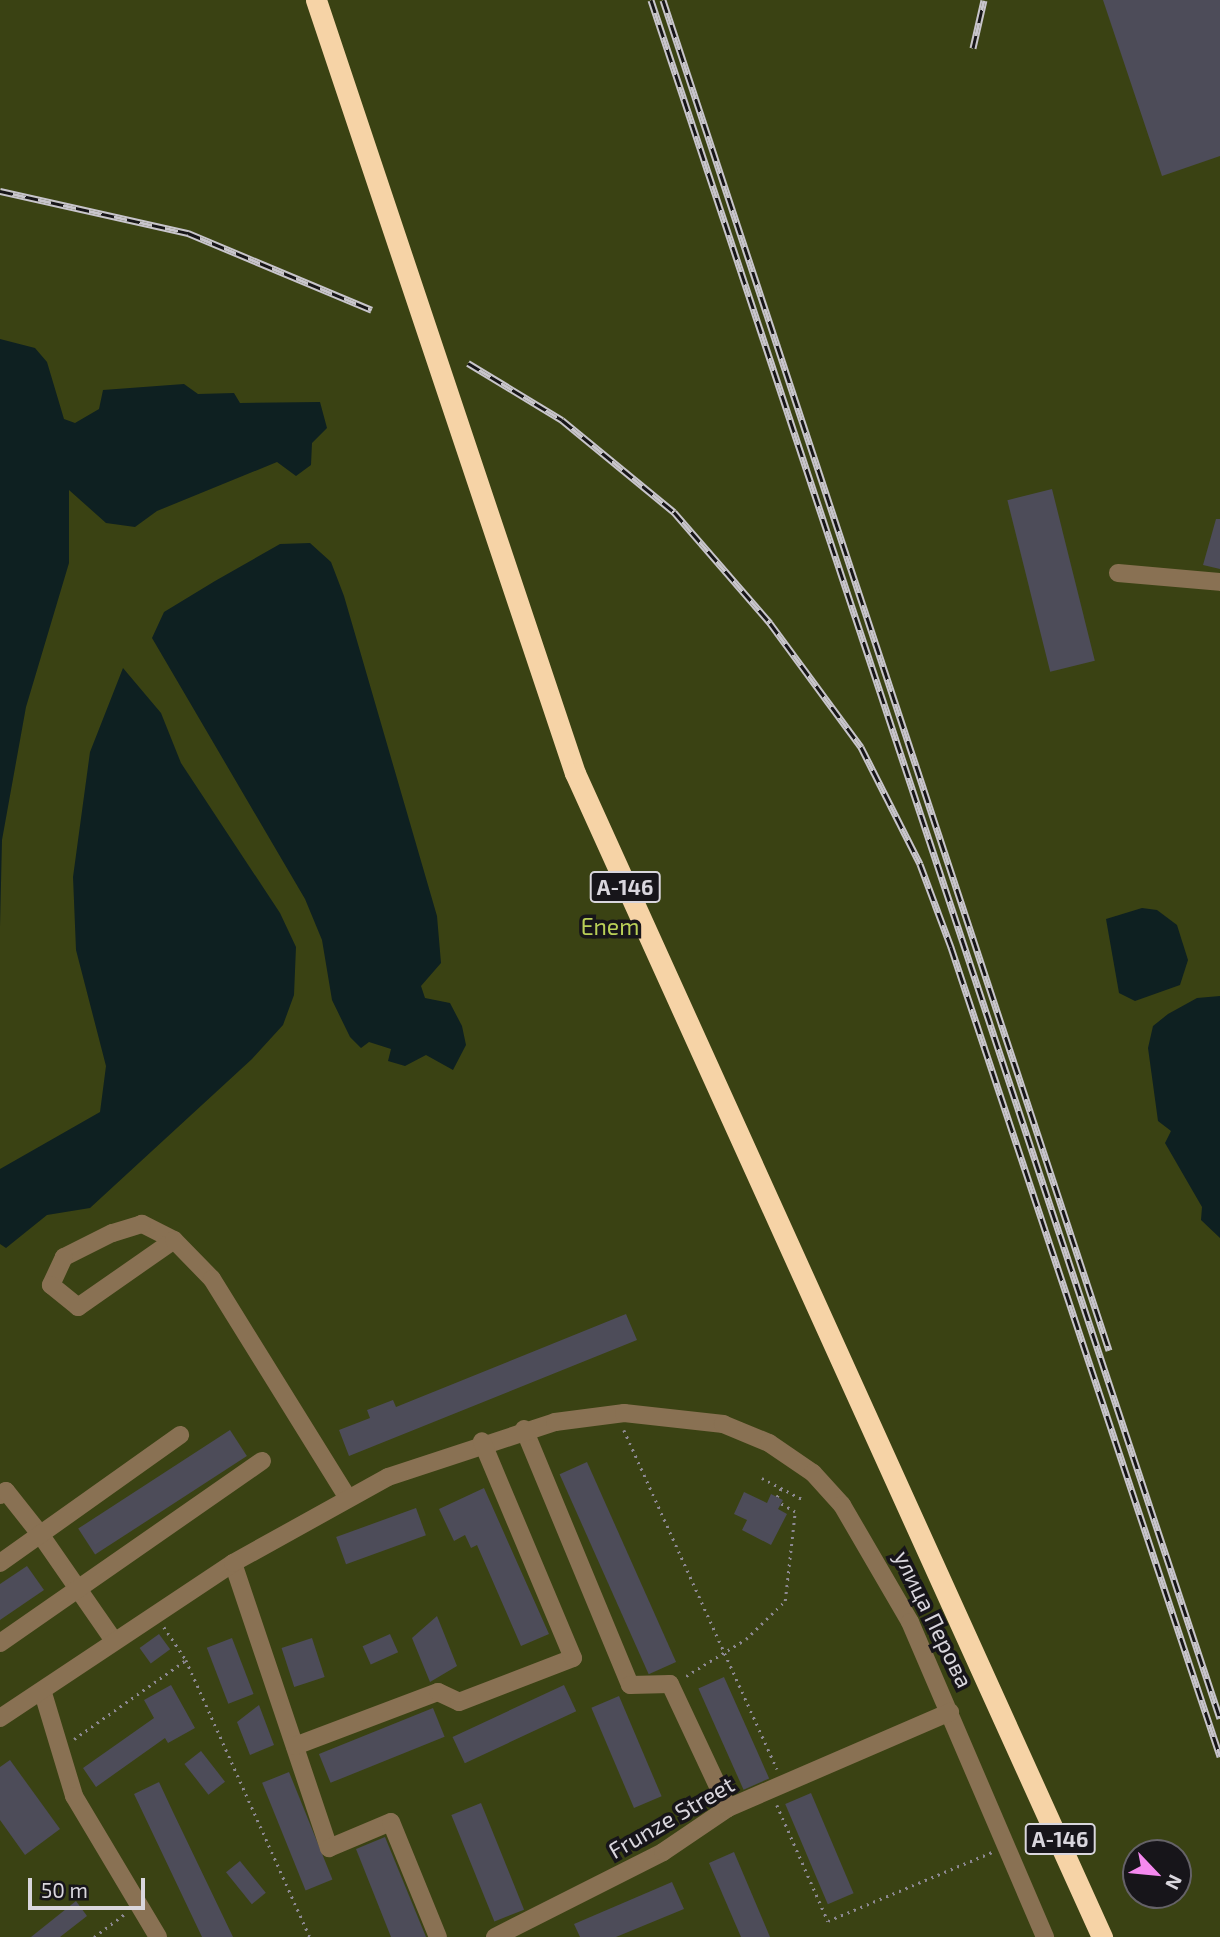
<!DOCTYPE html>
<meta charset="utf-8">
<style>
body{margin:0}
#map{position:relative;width:1220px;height:1937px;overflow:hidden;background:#302b37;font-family:"Exo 2",sans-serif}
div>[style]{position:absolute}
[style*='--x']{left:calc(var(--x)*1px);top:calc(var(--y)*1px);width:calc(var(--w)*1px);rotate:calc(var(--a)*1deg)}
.green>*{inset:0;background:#3a4213}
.water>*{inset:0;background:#0e2021}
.building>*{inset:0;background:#4d4c59;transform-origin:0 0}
.path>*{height:2.5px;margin-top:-1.25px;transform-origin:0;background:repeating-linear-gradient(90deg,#8d8992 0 2px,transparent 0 7px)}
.minor>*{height:18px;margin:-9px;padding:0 9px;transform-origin:9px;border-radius:9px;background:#897153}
.highway>*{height:21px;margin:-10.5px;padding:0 10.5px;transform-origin:10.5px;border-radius:10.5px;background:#f6d3a6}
.rail>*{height:7px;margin-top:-3.5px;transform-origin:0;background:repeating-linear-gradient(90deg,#17151a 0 13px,#c8c5cc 0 26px);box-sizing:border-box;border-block:2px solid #c8c5cc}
span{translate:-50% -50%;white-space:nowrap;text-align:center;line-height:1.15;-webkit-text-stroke:7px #17151a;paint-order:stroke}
.shield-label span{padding:2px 5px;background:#17151a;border:2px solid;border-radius:5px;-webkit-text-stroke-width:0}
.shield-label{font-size:21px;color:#d9d6dd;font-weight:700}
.park-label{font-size:23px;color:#b9cf57}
.street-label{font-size:23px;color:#d9d6dd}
.north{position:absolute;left:1122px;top:1839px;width:70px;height:70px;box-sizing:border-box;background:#17151a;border:2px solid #656268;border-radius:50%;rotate:116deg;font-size:19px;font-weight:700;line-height:28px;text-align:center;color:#d9d6dd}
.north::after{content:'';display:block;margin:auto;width:24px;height:32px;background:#f589ef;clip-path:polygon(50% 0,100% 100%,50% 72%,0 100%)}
.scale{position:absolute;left:28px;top:1878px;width:117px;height:32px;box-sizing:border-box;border:4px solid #d9d6dd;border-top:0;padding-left:9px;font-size:21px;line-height:24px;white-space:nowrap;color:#d9d6dd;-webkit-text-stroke:5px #17151a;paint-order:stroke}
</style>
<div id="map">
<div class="green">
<i style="clip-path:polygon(evenodd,0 0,1220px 0,1220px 1937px,0 1937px,0 0,1136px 1853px,1178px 1853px,1178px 1895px,1136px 1895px,1136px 1853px)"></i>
</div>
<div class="water">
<i style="clip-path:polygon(0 339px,35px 348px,47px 362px,64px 419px,75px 423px,99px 409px,103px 390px,184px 384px,198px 394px,234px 393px,240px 403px,320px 402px,327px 428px,312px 443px,311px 465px,296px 476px,277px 462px,157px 511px,135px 527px,106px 523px,69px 490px,69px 563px,26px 707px,2px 840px,0 927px)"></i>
<i style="clip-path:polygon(310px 543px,331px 562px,344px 596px,437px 916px,441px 963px,421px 986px,425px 998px,450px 1003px,462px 1026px,466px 1045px,453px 1070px,426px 1055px,405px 1066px,388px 1061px,391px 1049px,369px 1042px,361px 1048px,350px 1037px,332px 1000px,322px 940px,305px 899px,152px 638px,164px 612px,215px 581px,280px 544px)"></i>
<i style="clip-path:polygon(123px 668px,161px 713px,181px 763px,280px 913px,296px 947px,294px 995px,283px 1025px,252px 1059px,90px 1208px,47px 1215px,6px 1248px,0 1244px,0 1169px,100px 1112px,106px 1066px,76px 950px,73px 877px,90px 752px)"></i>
<i style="clip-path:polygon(1142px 908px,1157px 910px,1177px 925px,1188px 960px,1180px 985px,1135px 1001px,1119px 993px,1106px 919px)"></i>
<i style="clip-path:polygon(1220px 996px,1220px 1238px,1201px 1220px,1202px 1207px,1165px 1143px,1171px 1131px,1158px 1121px,1148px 1048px,1153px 1026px,1168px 1014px,1197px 998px)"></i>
</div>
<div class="building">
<i style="clip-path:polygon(1103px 0,1220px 0,1220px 156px,1162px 176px)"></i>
<i style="left:1052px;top:489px;width:177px;height:46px;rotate:76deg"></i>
<i style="clip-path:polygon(1216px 519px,1220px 519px,1220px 569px,1203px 565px)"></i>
<i style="clip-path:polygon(626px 1314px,637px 1340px,349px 1456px,339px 1430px,370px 1418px,367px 1410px,393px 1400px,396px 1407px)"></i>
<i style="left:230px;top:1430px;width:31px;height:181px;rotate:57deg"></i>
<i style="left:587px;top:1462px;width:219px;height:30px;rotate:66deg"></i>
<i style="clip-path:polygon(484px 1488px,549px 1634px,521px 1646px,477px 1545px,471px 1548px,465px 1535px,454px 1541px,439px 1509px)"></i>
<i style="clip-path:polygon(744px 1492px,767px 1503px,771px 1494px,783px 1500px,778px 1509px,787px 1514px,771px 1545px,742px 1530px,747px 1520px,734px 1514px)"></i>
<i style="left:416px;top:1508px;width:29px;height:85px;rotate:70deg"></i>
<i style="clip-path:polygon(27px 1566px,44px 1590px,0 1620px,0 1584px)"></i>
<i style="clip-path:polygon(437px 1616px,457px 1666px,430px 1682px,412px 1638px)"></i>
<i style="left:159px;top:1634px;width:19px;height:24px;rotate:54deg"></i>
<i style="left:390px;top:1634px;width:20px;height:30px;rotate:66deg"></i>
<i style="left:232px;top:1638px;width:60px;height:27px;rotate:69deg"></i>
<i style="left:312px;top:1638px;width:41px;height:32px;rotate:72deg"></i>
<i style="left:724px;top:1677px;width:111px;height:28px;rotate:66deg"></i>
<i style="clip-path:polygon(171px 1685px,195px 1728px,168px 1743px,165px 1738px,96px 1787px,83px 1768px,154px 1718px,144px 1700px)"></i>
<i style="left:564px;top:1685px;width:29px;height:123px;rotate:65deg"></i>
<i style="left:619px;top:1696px;width:109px;height:30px;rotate:67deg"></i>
<i style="clip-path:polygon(259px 1705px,274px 1745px,250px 1755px,237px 1722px)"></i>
<i style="left:433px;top:1708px;width:31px;height:123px;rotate:68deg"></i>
<i style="left:201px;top:1751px;width:39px;height:21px;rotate:52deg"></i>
<i style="clip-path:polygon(10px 1760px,60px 1829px,25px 1855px,0 1820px,0 1767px)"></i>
<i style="left:289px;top:1772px;width:116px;height:29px;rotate:68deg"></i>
<i style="clip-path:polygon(159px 1782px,173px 1812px,233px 1937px,202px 1937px,134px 1794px)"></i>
<i style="left:811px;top:1793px;width:109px;height:28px;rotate:67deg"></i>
<i style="left:481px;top:1803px;width:115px;height:32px;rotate:68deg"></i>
<i style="clip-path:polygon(385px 1837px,426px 1937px,391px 1937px,356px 1849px)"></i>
<i style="clip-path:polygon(734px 1852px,770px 1937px,741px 1937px,709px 1863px)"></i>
<i style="left:240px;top:1861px;width:41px;height:18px;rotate:51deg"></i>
<i style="clip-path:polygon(672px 1882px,684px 1909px,616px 1937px,580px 1937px,574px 1924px)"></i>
<i style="clip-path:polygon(76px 1901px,87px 1916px,60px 1937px,31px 1937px)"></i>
</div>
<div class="path">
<i style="--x:624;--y:1430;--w:372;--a:65.7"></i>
<i style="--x:762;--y:1478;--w:45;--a:27.7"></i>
<i style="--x:777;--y:1497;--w:10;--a:-66"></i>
<i style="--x:164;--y:1627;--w:40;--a:56"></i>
<i style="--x:186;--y:1660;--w:303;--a:65.9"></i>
<i style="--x:686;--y:1676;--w:70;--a:-31.7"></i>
<i style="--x:746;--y:1639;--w:54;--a:-44.3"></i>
<i style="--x:785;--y:1601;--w:90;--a:-83.6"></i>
<i style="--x:795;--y:1512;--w:16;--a:-150"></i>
<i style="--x:74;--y:1739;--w:137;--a:-35.2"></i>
<i style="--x:777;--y:1805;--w:127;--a:66.3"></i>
<i style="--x:828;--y:1921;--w:178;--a:-22.8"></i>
<i style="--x:94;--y:1937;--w:39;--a:-37"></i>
</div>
<div class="minor">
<i style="--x:1118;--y:573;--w:102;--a:5"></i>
<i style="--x:174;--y:1240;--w:36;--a:-153"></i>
<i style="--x:142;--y:1224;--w:31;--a:163"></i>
<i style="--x:112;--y:1233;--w:54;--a:153.4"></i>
<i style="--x:64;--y:1257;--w:31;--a:115"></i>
<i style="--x:51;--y:1285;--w:35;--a:39"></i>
<i style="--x:78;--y:1307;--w:117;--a:-34.9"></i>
<i style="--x:174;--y:1240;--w:54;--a:45.7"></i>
<i style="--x:212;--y:1279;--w:256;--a:58.2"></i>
<i style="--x:524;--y:1429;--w:277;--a:67.5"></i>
<i style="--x:630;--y:1685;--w:40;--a:-1.4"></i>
<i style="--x:670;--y:1684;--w:137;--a:64.9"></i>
<i style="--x:0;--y:1495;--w:7;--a:-34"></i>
<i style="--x:6;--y:1491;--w:55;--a:51.7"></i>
<i style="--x:40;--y:1534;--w:130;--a:55.3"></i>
<i style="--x:0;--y:1563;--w:221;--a:-35.4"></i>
<i style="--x:233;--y:1563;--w:301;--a:71.4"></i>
<i style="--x:329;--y:1848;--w:67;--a:-22.8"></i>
<i style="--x:391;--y:1822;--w:124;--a:67.8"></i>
<i style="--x:0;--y:1643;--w:319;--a:-34.8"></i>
<i style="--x:43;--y:1693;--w:108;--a:73.2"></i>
<i style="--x:74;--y:1796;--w:164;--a:59.2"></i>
<i style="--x:0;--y:1718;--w:280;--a:-33.6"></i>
<i style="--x:233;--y:1563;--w:177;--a:-29"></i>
<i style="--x:388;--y:1477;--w:176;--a:-18.2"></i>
<i style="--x:555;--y:1422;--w:70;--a:-7.4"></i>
<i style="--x:624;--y:1413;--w:100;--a:6.3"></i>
<i style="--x:723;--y:1424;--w:50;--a:22.4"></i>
<i style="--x:769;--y:1443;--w:53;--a:34.3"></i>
<i style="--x:813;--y:1473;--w:43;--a:47.8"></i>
<i style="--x:842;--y:1505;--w:135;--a:59.8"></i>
<i style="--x:910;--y:1622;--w:343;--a:66.8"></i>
<i style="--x:295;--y:1746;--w:153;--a:-20.7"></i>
<i style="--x:438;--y:1692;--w:23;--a:25"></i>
<i style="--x:459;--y:1702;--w:122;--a:-21.1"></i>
<i style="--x:573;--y:1658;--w:235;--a:-112.8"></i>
<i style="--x:495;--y:1937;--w:188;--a:-26.8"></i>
<i style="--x:663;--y:1852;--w:78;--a:-34.1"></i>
<i style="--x:728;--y:1808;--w:242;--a:-23.4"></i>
</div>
<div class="highway">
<i style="--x:316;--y:0;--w:815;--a:71.48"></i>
<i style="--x:575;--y:773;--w:1278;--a:65.64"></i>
</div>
<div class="rail">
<i style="--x:651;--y:0;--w:1810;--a:71.68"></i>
<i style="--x:663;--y:0;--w:1422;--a:71.72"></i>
<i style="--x:973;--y:48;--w:49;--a:-77.1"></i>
<i style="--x:0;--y:191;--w:193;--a:12.6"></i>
<i style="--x:188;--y:233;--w:199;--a:22.7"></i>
<i style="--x:468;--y:363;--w:110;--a:31.2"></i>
<i style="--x:562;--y:420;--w:145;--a:39.4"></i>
<i style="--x:674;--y:512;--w:147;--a:49.1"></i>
<i style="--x:770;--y:623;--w:154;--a:53.7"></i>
<i style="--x:861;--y:747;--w:131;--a:63.2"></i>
<i style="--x:920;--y:864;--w:89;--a:69.5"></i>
<i style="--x:951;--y:947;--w:853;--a:71.61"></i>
</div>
<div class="shield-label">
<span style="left:625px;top:887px">А-146</span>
<span style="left:1060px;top:1839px">А-146</span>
</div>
<div class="park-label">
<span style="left:610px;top:926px">Enem</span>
</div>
<div class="street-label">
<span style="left:934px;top:1619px;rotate:64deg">улица Перова</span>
<span style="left:671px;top:1817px;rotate:-30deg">Frunze Street</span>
</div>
<div class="north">N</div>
<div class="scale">50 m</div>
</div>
